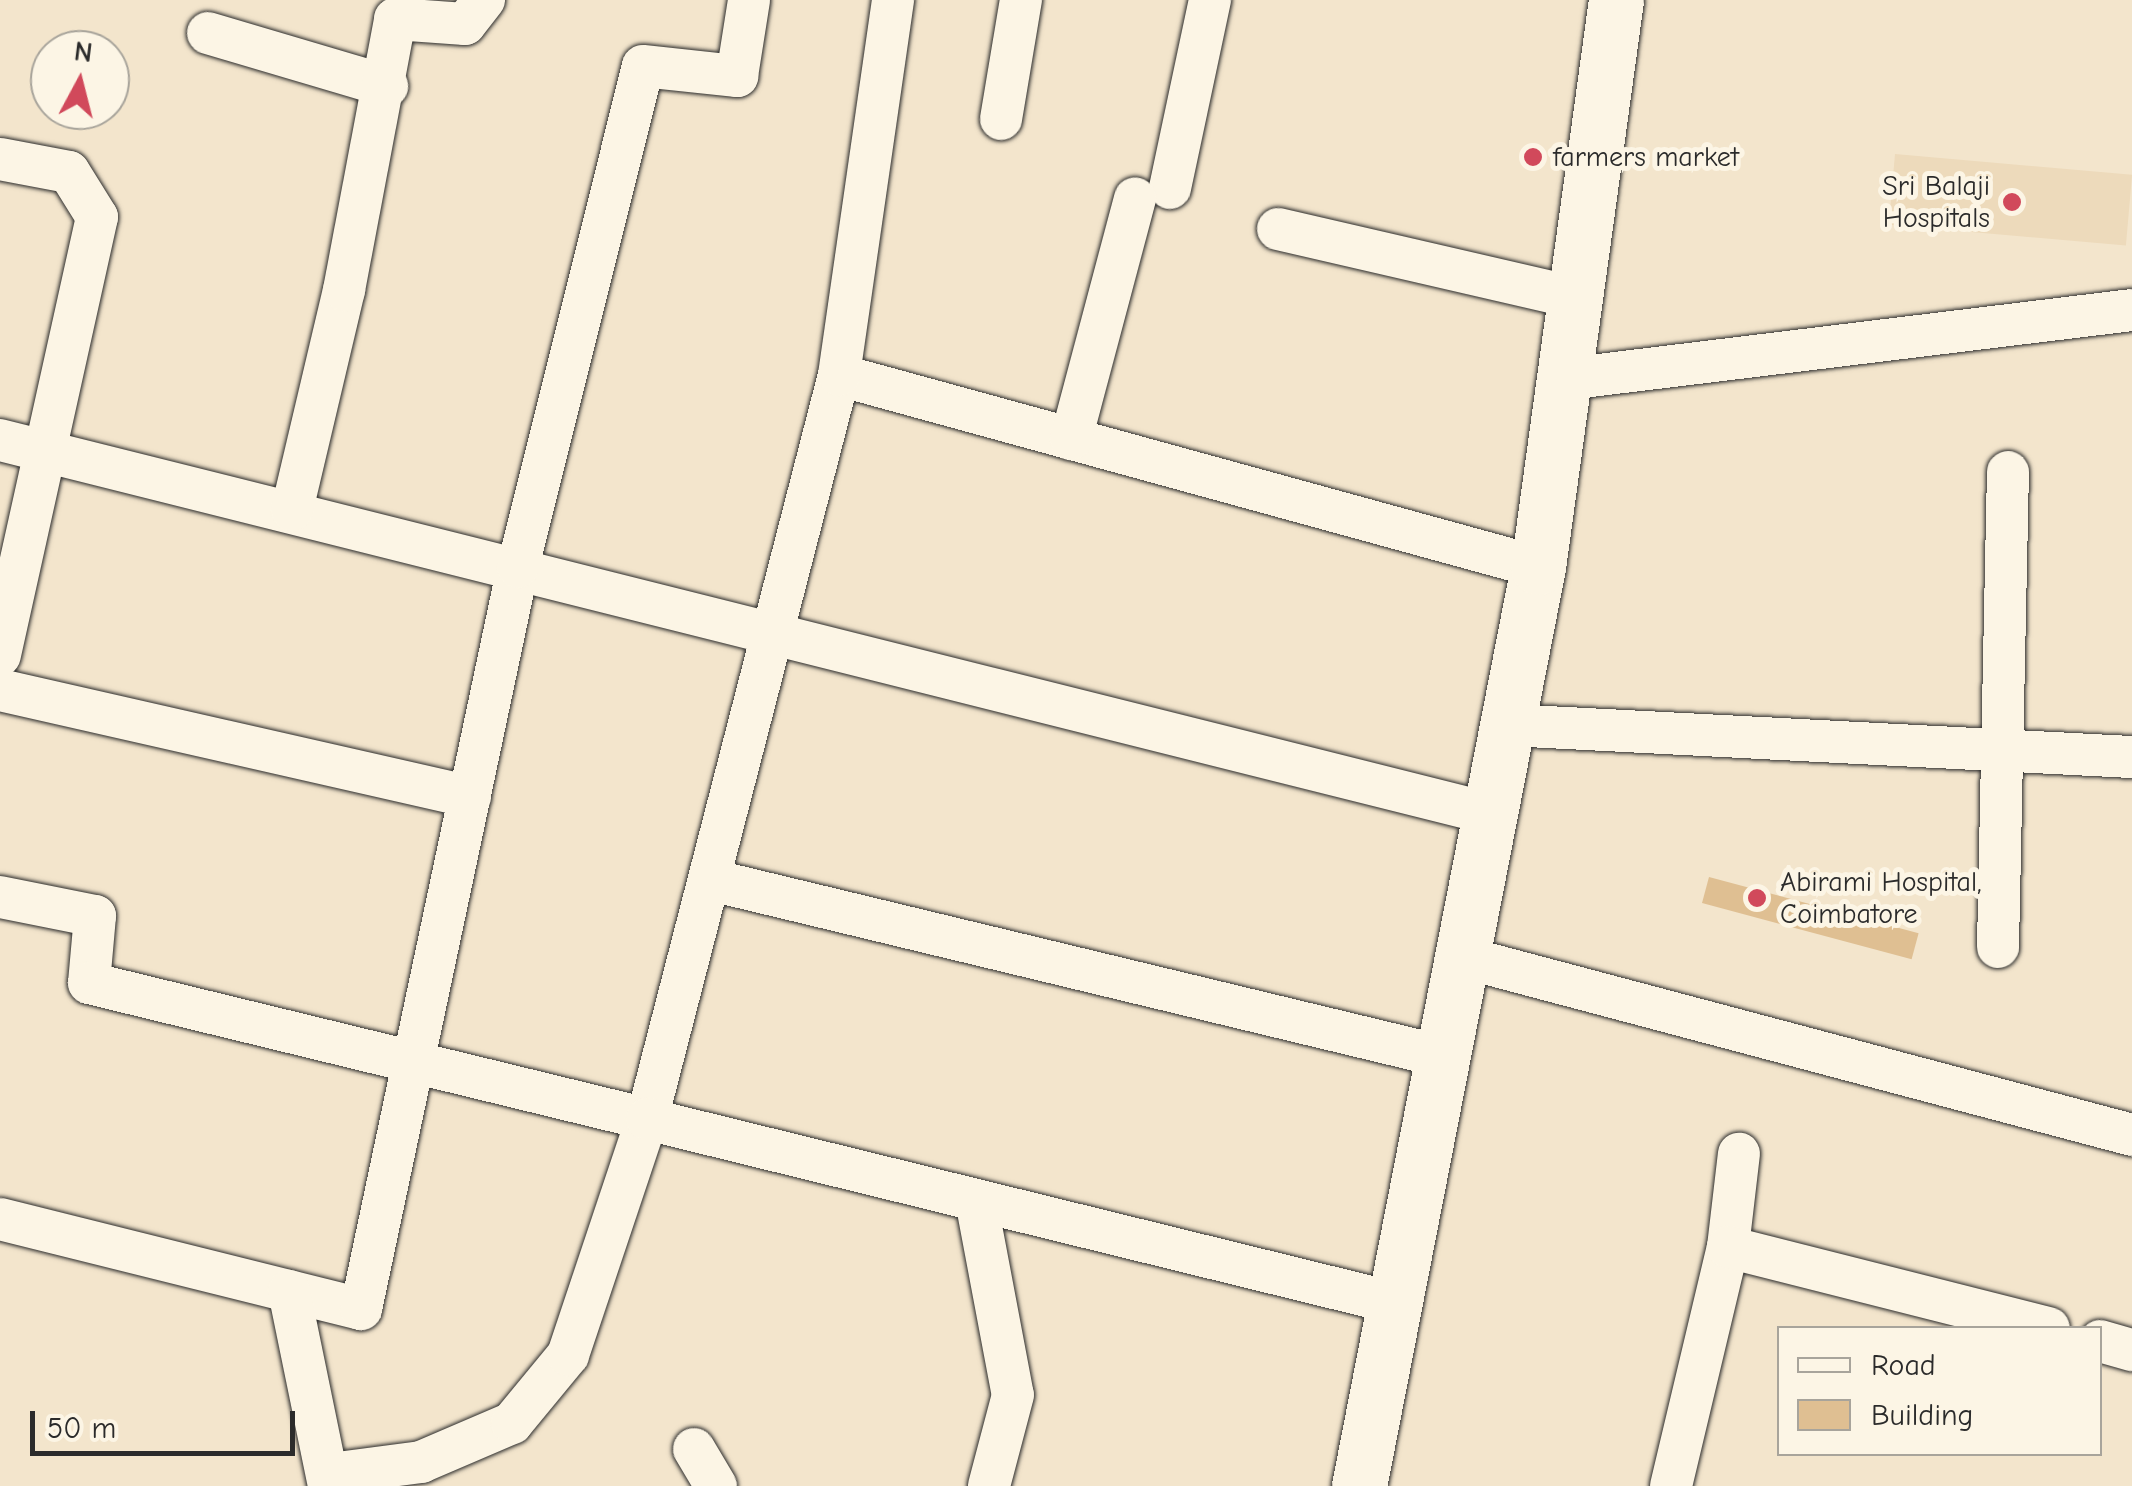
<!DOCTYPE html>
<style>
body{margin:0}
#map{position:relative;width:2132px;height:1486px;overflow:hidden;background:#f3e5cc;font-family:"Comic Neue",sans-serif}
div>[style]{position:absolute}
[style*='--x']{left:calc(var(--x)*1px);top:calc(var(--y)*1px);width:calc(var(--w)*1px);rotate:calc(var(--a)*1deg)}
.built>*{inset:0;background:#eddabb;transform-origin:0 0}
.building>*{inset:0;background:#dfbf92;transform-origin:0 0}
.roads{filter:drop-shadow(0 0 2px #2b2b2b) drop-shadow(0 0 2px #2b2b2b)}
.street>*{height:42px;margin:-21px;padding:0 21px;transform-origin:21px;border-radius:21px;background:#fcf5e5}
.secondary>*{height:55px;margin:-27.5px;padding:0 27.5px;transform-origin:27.5px;border-radius:27.5px;background:#fcf5e5}
.dots>*{width:28px;height:28px;translate:-50% -50%;box-sizing:border-box;border:5px solid #fcf5e5;border-radius:50%}
span{translate:-50% -50%;white-space:nowrap;text-align:center;line-height:1.15;-webkit-text-stroke:10px #fcf5e5;paint-order:stroke}
.poi-label{font-size:28px;color:#2b2b2b}
.left{translate:0 -50%;text-align:left}
.right{translate:-100% -50%;text-align:right}
.legend{position:absolute;left:1777px;top:1326px;width:325px;height:130px;box-sizing:border-box;background:#fcf5e5;border:2px solid #a8a49b;margin:0;padding:12px 18px;list-style:none;font-size:30px;color:#2b2b2b}
.legend li{display:flex;align-items:center;gap:20px;height:50px}
.legend b{width:50px;border:2px solid #a8a49b}
.north{position:absolute;left:30px;top:30px;width:100px;height:100px;box-sizing:border-box;background:#fcf5e5;border:2px solid #a8a49b;border-radius:50%;rotate:7deg;font-size:28px;font-weight:700;line-height:40px;text-align:center;color:#2b2b2b}
.north::after{content:'';display:block;margin:auto;width:35px;height:45px;background:#d1495b;clip-path:polygon(50% 0,100% 100%,50% 72%,0 100%)}
.scale{position:absolute;left:30px;top:1411px;width:265px;height:45px;box-sizing:border-box;border:5px solid #2b2b2b;border-top:0;padding-left:12px;font-size:30px;line-height:35px;white-space:nowrap;color:#2b2b2b;-webkit-text-stroke:8px #fcf5e5;paint-order:stroke}
</style>
<div id="map">
<div class="built">
<i style="left:1895px;top:154px;width:238px;height:71px;rotate:5deg"></i>
</div>
<div class="building">
<i style="left:1709px;top:877px;width:217px;height:27px;rotate:15deg"></i>
</div>
<div class="roads">
<div class="street">
<i style="--x:208;--y:33;--w:187;--a:16.5"></i>
<i style="--x:1001;--y:119;--w:121;--a:-80.5"></i>
<i style="--x:0;--y:159;--w:70;--a:10.7"></i>
<i style="--x:69;--y:172;--w:53;--a:58.1"></i>
<i style="--x:97;--y:217;--w:449;--a:102.5"></i>
<i style="--x:1170;--y:188;--w:192;--a:-78"></i>
<i style="--x:1278;--y:229;--w:308;--a:13"></i>
<i style="--x:839;--y:375;--w:725;--a:15.36"></i>
<i style="--x:1566;--y:379;--w:570;--a:-6.95"></i>
<i style="--x:1071;--y:439;--w:249;--a:-75.1"></i>
<i style="--x:0;--y:440;--w:1537;--a:14.08"></i>
<i style="--x:292;--y:510;--w:226;--a:-76.7"></i>
<i style="--x:344;--y:290;--w:276;--a:-79.3"></i>
<i style="--x:395;--y:19;--w:70;--a:4.1"></i>
<i style="--x:465;--y:24;--w:31;--a:-52"></i>
<i style="--x:0;--y:690;--w:482;--a:12.8"></i>
<i style="--x:1508;--y:725;--w:625;--a:2.94"></i>
<i style="--x:711;--y:880;--w:755;--a:13.56"></i>
<i style="--x:0;--y:897;--w:97;--a:11.3"></i>
<i style="--x:95;--y:916;--w:67;--a:95.1"></i>
<i style="--x:89;--y:983;--w:574;--a:13.7"></i>
<i style="--x:647;--y:1119;--w:768;--a:-75.53"></i>
<i style="--x:839;--y:375;--w:379;--a:-81.8"></i>
<i style="--x:1998;--y:947;--w:475;--a:-88.8"></i>
<i style="--x:1466;--y:958;--w:689;--a:14.88"></i>
<i style="--x:976;--y:1200;--w:198;--a:79.3"></i>
<i style="--x:1013;--y:1395;--w:94;--a:104.8"></i>
<i style="--x:0;--y:1219;--w:372;--a:14"></i>
<i style="--x:361;--y:1309;--w:758;--a:-78.05"></i>
<i style="--x:518;--y:567;--w:516;--a:-75.99"></i>
<i style="--x:643;--y:66;--w:95;--a:6.1"></i>
<i style="--x:737;--y:76;--w:77;--a:-81"></i>
<i style="--x:1728;--y:1247;--w:94;--a:-83.3"></i>
<i style="--x:289;--y:1291;--w:199;--a:78.4"></i>
<i style="--x:2100;--y:1341;--w:33;--a:16"></i>
<i style="--x:694;--y:1449;--w:43;--a:59.3"></i>
<i style="--x:330;--y:1474;--w:92;--a:-7.5"></i>
<i style="--x:421;--y:1462;--w:99;--a:-23.2"></i>
<i style="--x:512;--y:1423;--w:88;--a:-50.5"></i>
<i style="--x:568;--y:1355;--w:249;--a:-71.5"></i>
<i style="--x:647;--y:1119;--w:770;--a:13.82"></i>
<i style="--x:1671;--y:1486;--w:246;--a:-76.6"></i>
<i style="--x:1728;--y:1247;--w:331;--a:14.2"></i>
</div>
<div class="secondary">
<i style="--x:1359;--y:1486;--w:936;--a:-78.98"></i>
<i style="--x:1538;--y:567;--w:572;--a:-82.17"></i>
</div>
</div>
<div class="dots">
<i style="left:1533px;top:157px;background:#d1495b"></i>
<i style="left:2012px;top:202px;background:#d1495b"></i>
<i style="left:1757px;top:898px;background:#d1495b"></i>
</div>
<div class="poi-label">
<span class="left" style="left:1553px;top:157px">farmers market</span>
<span class="right" style="left:1990px;top:202px">Sri Balaji<br>Hospitals</span>
<span class="left" style="left:1780px;top:898px">Abirami Hospital,<br>Coimbatore</span>
</div>
<ul class="legend">
<li><b style="height:12px;background:#fcf5e5"></b>Road</li>
<li><b style="height:28px;background:#dfbf92"></b>Building</li>
</ul>
<div class="north">N</div>
<div class="scale">50 m</div>
</div>
